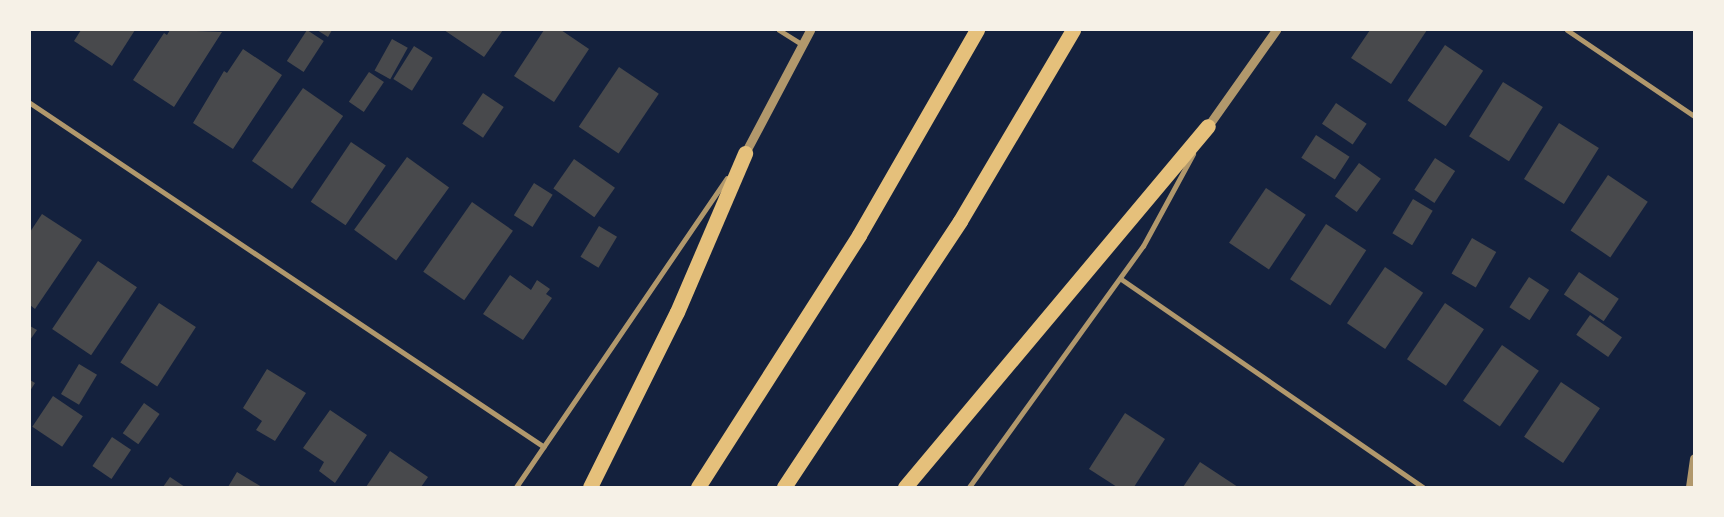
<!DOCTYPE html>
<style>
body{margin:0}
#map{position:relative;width:1724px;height:517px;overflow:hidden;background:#14213d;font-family:"Fira Sans",sans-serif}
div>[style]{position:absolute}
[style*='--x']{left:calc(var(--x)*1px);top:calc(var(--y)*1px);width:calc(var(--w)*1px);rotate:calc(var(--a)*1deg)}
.building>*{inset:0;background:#48494c;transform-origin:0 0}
.minor>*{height:5px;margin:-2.5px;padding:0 2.5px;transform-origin:2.5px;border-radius:2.5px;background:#b1986c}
.tertiary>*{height:9px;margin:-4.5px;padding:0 4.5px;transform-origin:4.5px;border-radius:4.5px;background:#b1986c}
.motorway>*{height:15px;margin:-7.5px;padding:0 7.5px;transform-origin:7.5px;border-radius:7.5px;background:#e5c07b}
span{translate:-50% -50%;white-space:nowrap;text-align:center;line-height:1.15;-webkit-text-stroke:5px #f6f1e7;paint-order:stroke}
.frame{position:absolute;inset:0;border:31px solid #f6f1e7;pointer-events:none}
</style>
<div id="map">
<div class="building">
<i style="clip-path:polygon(81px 30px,135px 30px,112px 66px,74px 41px)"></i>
<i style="clip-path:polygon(170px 30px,222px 32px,174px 107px,133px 80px,164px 33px,167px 35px)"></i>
<i style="left:307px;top:30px;width:20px;height:37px;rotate:33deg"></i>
<i style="clip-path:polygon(317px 30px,332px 30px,328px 37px)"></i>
<i style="clip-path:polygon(444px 30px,503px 30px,484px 57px)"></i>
<i style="clip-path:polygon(544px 30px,561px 30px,589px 49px,554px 102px,514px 76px)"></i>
<i style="clip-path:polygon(1370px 30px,1427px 30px,1391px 84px,1351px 58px)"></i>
<i style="left:392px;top:39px;width:18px;height:36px;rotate:29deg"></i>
<i style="left:1445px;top:45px;width:46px;height:67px;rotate:34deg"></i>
<i style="left:414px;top:46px;width:22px;height:39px;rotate:32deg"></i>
<i style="clip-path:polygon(243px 49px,282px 75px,233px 149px,193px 123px,224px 71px,227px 73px)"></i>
<i style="left:619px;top:67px;width:48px;height:72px;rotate:34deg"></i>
<i style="left:369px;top:72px;width:18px;height:36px;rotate:34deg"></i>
<i style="left:1503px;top:82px;width:47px;height:64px;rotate:32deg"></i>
<i style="left:303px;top:88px;width:49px;height:89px;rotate:35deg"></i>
<i style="left:483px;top:93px;width:25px;height:37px;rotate:34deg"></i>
<i style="left:1336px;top:103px;width:37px;height:25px;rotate:34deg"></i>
<i style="left:1559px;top:123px;width:47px;height:66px;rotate:32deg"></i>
<i style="left:1316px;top:135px;width:40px;height:27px;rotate:33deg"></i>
<i style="left:351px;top:142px;width:42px;height:72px;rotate:34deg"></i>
<i style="left:407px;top:157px;width:52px;height:90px;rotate:36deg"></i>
<i style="left:1435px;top:158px;width:24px;height:38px;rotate:33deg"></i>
<i style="left:574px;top:159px;width:50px;height:36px;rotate:35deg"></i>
<i style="left:1359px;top:163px;width:27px;height:41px;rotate:36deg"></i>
<i style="left:1608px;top:175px;width:48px;height:67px;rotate:34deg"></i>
<i style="left:534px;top:183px;width:22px;height:38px;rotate:32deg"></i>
<i style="left:1266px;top:188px;width:48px;height:66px;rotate:34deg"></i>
<i style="left:1413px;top:199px;width:23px;height:40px;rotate:31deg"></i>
<i style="left:472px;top:202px;width:50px;height:85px;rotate:35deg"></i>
<i style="clip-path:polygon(42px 214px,82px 240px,35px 309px,30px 305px,30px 232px)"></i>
<i style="left:1326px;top:224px;width:48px;height:66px;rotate:33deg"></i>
<i style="left:599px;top:226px;width:21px;height:36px;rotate:31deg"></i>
<i style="left:1472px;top:238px;width:28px;height:41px;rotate:30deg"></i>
<i style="left:98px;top:261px;width:47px;height:82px;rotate:34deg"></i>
<i style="left:1385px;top:267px;width:46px;height:68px;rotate:34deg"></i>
<i style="left:1579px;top:272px;width:48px;height:27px;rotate:34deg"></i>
<i style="clip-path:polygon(510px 275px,531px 290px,537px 280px,550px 289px,546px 294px,552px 298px,523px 340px,483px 314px)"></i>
<i style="left:1529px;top:277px;width:24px;height:36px;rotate:33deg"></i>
<i style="left:159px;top:303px;width:44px;height:71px;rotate:33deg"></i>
<i style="left:1445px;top:303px;width:47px;height:68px;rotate:34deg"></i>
<i style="left:1590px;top:315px;width:39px;height:24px;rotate:35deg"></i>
<i style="clip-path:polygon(30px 326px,37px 330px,30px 340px)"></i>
<i style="left:1502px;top:345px;width:45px;height:68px;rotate:35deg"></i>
<i style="left:79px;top:364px;width:21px;height:35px;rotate:31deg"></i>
<i style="clip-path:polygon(267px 369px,306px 393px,275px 441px,256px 430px,262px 421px,243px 408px)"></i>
<i style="clip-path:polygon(30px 380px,35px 383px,30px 391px)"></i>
<i style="left:1561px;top:382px;width:47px;height:66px;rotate:34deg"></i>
<i style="left:53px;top:396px;width:36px;height:37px;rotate:34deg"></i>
<i style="left:144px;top:403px;width:19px;height:37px;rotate:35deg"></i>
<i style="clip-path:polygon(330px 410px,367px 435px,335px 483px,319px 471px,324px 462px,303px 448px)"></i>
<i style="clip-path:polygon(1125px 413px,1165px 439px,1134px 487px,1117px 487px,1089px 469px)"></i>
<i style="left:112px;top:437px;width:23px;height:35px;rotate:34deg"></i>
<i style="clip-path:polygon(390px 451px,428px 477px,421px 487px,366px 487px)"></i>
<i style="clip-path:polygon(1200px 462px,1238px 487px,1183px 487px)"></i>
<i style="clip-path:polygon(237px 472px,262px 487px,228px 487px)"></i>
<i style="clip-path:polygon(170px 477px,185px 487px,163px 487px)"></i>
</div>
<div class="minor">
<i style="--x:779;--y:30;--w:28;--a:32"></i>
<i style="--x:1567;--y:30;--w:153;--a:34.1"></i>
<i style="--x:30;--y:103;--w:618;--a:33.79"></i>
<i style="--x:1121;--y:279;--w:367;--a:34.6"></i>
<i style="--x:516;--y:487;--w:374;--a:-55.7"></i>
<i style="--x:969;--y:487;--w:297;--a:-54.2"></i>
<i style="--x:1143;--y:246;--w:105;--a:-61.5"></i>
</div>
<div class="tertiary">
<i style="--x:1208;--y:126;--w:118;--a:-54.7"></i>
<i style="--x:745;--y:153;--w:139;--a:-62.1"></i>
<i style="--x:1690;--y:487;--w:29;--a:-82"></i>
</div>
<div class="motorway">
<i style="--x:590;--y:487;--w:195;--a:-63.6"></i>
<i style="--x:677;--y:312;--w:173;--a:-66.8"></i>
<i style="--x:698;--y:487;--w:299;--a:-57.4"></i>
<i style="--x:859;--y:235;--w:237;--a:-60.1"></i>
<i style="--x:784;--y:487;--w:319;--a:-56.5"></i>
<i style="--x:960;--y:221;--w:222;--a:-59.4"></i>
<i style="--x:905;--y:487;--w:471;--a:-50"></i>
</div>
<div class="frame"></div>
</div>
